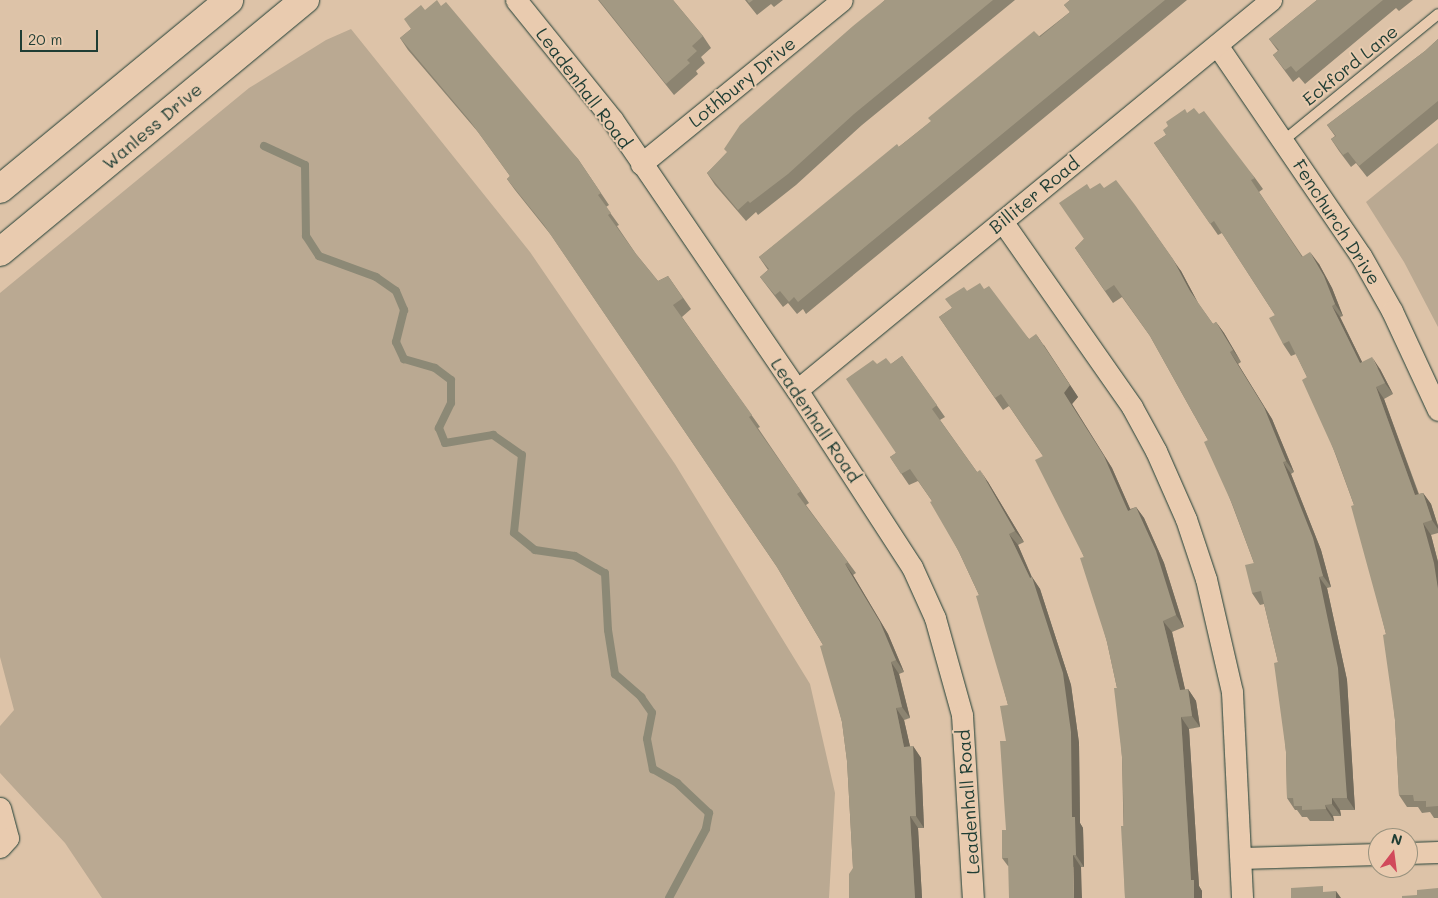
<!DOCTYPE html>
<style>
body{margin:0}
#map{position:relative;width:1438px;height:898px;overflow:hidden;background:#ddc3a8;font-family:Mali,sans-serif}
div>[style]{position:absolute}
[style*='--x']{left:calc(var(--x)*1px);top:calc(var(--y)*1px);width:calc(var(--w)*1px);rotate:calc(var(--a)*1deg)}
.green>*{inset:0;background:#baa992}
.stream>*{height:8px;margin:-4px;padding:0 4px;transform-origin:4px;border-radius:4px;background:#8c8976}
.roads{filter:drop-shadow(0 0 1px #1f3d34) drop-shadow(0 0 1px #1f3d34)}
.lane>*{height:10px;margin:-5px;padding:0 5px;transform-origin:5px;border-radius:5px;background:#e9cbaf}
.street>*{height:21px;margin:-10.5px;padding:0 10.5px;transform-origin:10.5px;border-radius:10.5px;background:#e9cbaf}
.secondary>*{height:28px;margin:-14px;padding:0 14px;transform-origin:14px;border-radius:14px;background:#e9cbaf}
.wall>*{inset:0;background:#8c8471}
.shaded-wall>*{inset:0;background:#726b5c}
.building>*{inset:0;background:#a39983}
span{translate:-50% -50%;white-space:nowrap;text-align:center;line-height:1.15;-webkit-text-stroke:4px #e9cbaf;paint-order:stroke}
.street-label{font-size:18px;color:#1f3d34}
.north{position:absolute;left:1368px;top:828px;width:50px;height:50px;box-sizing:border-box;background:#e9cbaf;border:1px solid #98927e;border-radius:50%;rotate:15deg;font-size:14px;font-weight:700;line-height:20px;text-align:center;color:#1f3d34}
.north::after{content:'';display:block;margin:auto;width:18px;height:22px;background:#d1495b;clip-path:polygon(50% 0,100% 100%,50% 72%,0 100%)}
.scale{position:absolute;left:20px;top:30px;width:78px;height:22px;box-sizing:border-box;border:2px solid #1f3d34;border-top:0;padding-left:6px;font-size:15px;line-height:18px;white-space:nowrap;color:#1f3d34;-webkit-text-stroke:4px #e9cbaf;paint-order:stroke}
</style>
<div id="map">
<div class="green">
<i style="clip-path:polygon(351px 29px,530px 252px,675px 464px,810px 684px,835px 793px,829px 898px,102px 898px,65px 843px,0 773px,0 726px,14px 710px,0 657px,0 293px,249px 88px,326px 40px)"></i>
<i style="clip-path:polygon(1438px 143px,1438px 327px,1404px 262px,1366px 202px)"></i>
</div>
<div class="stream">
<i style="--x:264;--y:146;--w:45;--a:24.9"></i>
<i style="--x:305;--y:165;--w:71;--a:89.2"></i>
<i style="--x:306;--y:236;--w:24;--a:57"></i>
<i style="--x:319;--y:256;--w:61;--a:20.2"></i>
<i style="--x:376;--y:277;--w:24;--a:35"></i>
<i style="--x:396;--y:291;--w:21;--a:67"></i>
<i style="--x:404;--y:310;--w:33;--a:104"></i>
<i style="--x:396;--y:342;--w:19;--a:65"></i>
<i style="--x:404;--y:359;--w:32;--a:16"></i>
<i style="--x:435;--y:368;--w:20;--a:37"></i>
<i style="--x:451;--y:380;--w:23;--a:90"></i>
<i style="--x:451;--y:403;--w:28;--a:116"></i>
<i style="--x:439;--y:428;--w:16;--a:68"></i>
<i style="--x:445;--y:443;--w:49;--a:-9.5"></i>
<i style="--x:493;--y:435;--w:35;--a:35"></i>
<i style="--x:522;--y:455;--w:78;--a:95.9"></i>
<i style="--x:514;--y:533;--w:27;--a:39"></i>
<i style="--x:535;--y:550;--w:40;--a:8.5"></i>
<i style="--x:575;--y:556;--w:34;--a:30"></i>
<i style="--x:605;--y:573;--w:57;--a:87"></i>
<i style="--x:608;--y:630;--w:45;--a:81"></i>
<i style="--x:615;--y:674;--w:35;--a:41"></i>
<i style="--x:641;--y:697;--w:19;--a:55"></i>
<i style="--x:652;--y:713;--w:26;--a:101"></i>
<i style="--x:647;--y:739;--w:31;--a:79"></i>
<i style="--x:653;--y:769;--w:28;--a:30"></i>
<i style="--x:677;--y:783;--w:44;--a:43.2"></i>
<i style="--x:709;--y:813;--w:16;--a:101"></i>
<i style="--x:706;--y:829;--w:78;--a:118.2"></i>
</div>
<div class="roads">
<div class="lane">
<i style="--x:1283;--y:141;--w:200;--a:-39.3"></i>
</div>
<div class="street">
<i style="--x:516;--y:0;--w:153;--a:51.1"></i>
<i style="--x:612;--y:119;--w:328;--a:55.7"></i>
<i style="--x:797;--y:390;--w:211;--a:57"></i>
<i style="--x:912;--y:567;--w:56;--a:65.7"></i>
<i style="--x:935;--y:618;--w:101;--a:74.4"></i>
<i style="--x:962;--y:715;--w:183;--a:86.6"></i>
<i style="--x:1217;--y:45;--w:255;--a:55.7"></i>
<i style="--x:1361;--y:256;--w:63;--a:60.6"></i>
<i style="--x:1392;--y:311;--w:109;--a:65.1"></i>
<i style="--x:641;--y:164;--w:259;--a:-39.2"></i>
<i style="--x:1002;--y:221;--w:227;--a:55"></i>
<i style="--x:1132;--y:407;--w:50;--a:61.4"></i>
<i style="--x:1156;--y:451;--w:74;--a:66.2"></i>
<i style="--x:1186;--y:519;--w:63;--a:71.6"></i>
<i style="--x:1206;--y:579;--w:116;--a:77"></i>
<i style="--x:1232;--y:692;--w:206;--a:87.2"></i>
<i style="--x:797;--y:390;--w:614;--a:-39.45"></i>
<i style="--x:0;--y:808;--w:31;--a:75"></i>
<i style="--x:8;--y:838;--w:12;--a:132"></i>
<i style="--x:1408;--y:853;--w:30;--a:-2"></i>
<i style="--x:1241;--y:858;--w:137;--a:-1.7"></i>
</div>
<div class="secondary">
<i style="--x:0;--y:189;--w:297;--a:-39.5"></i>
<i style="--x:0;--y:252;--w:396;--a:-39.6"></i>
</div>
</div>
<div class="wall">
<i style="clip-path:polygon(598px 0,673px 0,703px 36px,711px 48px,701px 57px,705px 63px,696px 71px,698px 74px,674px 95px)"></i>
<i style="clip-path:polygon(745px 0,783px 0,774px 7px,771px 4px,757px 15px)"></i>
<i style="clip-path:polygon(885px 0,1015px 0,862px 125px,796px 185px,758px 215px,756px 212px,746px 221px,715px 185px,707px 173px)"></i>
<i style="clip-path:polygon(1070px 0,1187px 0,806px 314px,803px 309px,797px 314px,788px 303px,783px 307px,760px 277px,768px 270px,759px 257px,1070px 12px,1064px 5px)"></i>
<i style="clip-path:polygon(1317px 0,1413px 0,1399px 11px,1396px 8px,1305px 84px,1299px 77px,1293px 82px,1273px 55px,1278px 51px,1269px 39px)"></i>
<i style="clip-path:polygon(425px 10px,578px 159px,609px 205px,606px 207px,619px 225px,617px 226px,636px 254px,658px 281px,668px 276px,691px 309px,682px 317px,760px 427px,758px 428px,809px 503px,806px 505px,856px 573px,853px 575px,888px 634px,904px 672px,899px 674px,910px 718px,904px 720px,910px 747px,913px 746px,921px 758px,924px 828px,918px 828px,922px 898px,849px 898px,853px 868px,847px 761px,842px 722px,823px 645px,777px 567px,551px 235px,515px 190px,507px 179px,510px 176px,478px 132px,408px 50px,400px 38px,411px 29px)"></i>
<i style="clip-path:polygon(1438px 39px,1438px 119px,1367px 177px,1356px 163px,1351px 167px,1339px 151px,1331px 139px,1335px 136px,1327px 125px,1425px 51px)"></i>
<i style="clip-path:polygon(1187px 113px,1199px 114px,1255px 178px,1263px 189px,1259px 192px,1303px 257px,1319px 264px,1332px 288px,1343px 316px,1340px 317px,1362px 362px,1380px 369px,1393px 394px,1384px 399px,1419px 494px,1423px 493px,1431px 504px,1438px 526px,1438px 533px,1431px 535px,1438px 562px,1438px 818px,1434px 818px,1430px 812px,1422px 813px,1418px 807px,1407px 807px,1399px 795px,1395px 720px,1386px 634px,1354px 505px,1307px 377px,1296px 354px,1291px 356px,1283px 344px,1275px 315px,1222px 233px,1218px 235px,1154px 143px,1166px 135px)"></i>
<i style="clip-path:polygon(1104px 188px,1181px 271px,1198px 303px,1213px 324px,1216px 322px,1224px 333px,1241px 362px,1238px 364px,1272px 419px,1294px 472px,1291px 474px,1321px 550px,1331px 587px,1327px 588px,1347px 680px,1355px 810px,1340px 810px,1341px 816px,1333px 816px,1334px 821px,1310px 821px,1307px 817px,1302px 817px,1297px 810px,1295px 810px,1287px 798px,1286px 752px,1278px 662px,1264px 604px,1260px 605px,1252px 593px,1254px 563px,1208px 440px,1150px 336px,1122px 297px,1113px 303px,1075px 248px,1084px 239px,1091px 189px)"></i>
<i style="clip-path:polygon(984px 289px,1029px 339px,1044px 345px,1078px 397px,1072px 404px,1112px 468px,1130px 509px,1136px 507px,1144px 518px,1164px 563px,1184px 627px,1172px 632px,1185px 690px,1188px 689px,1196px 701px,1200px 727px,1189px 729px,1199px 886px,1202px 891px,1202px 898px,1125px 898px,1122px 757px,1117px 688px,1107px 642px,1084px 557px,1043px 456px,1009px 406px,1003px 410px,939px 317px,952px 308px,967px 291px)"></i>
<i style="clip-path:polygon(902px 356px,945px 417px,940px 420px,977px 472px,988px 482px,1024px 542px,1018px 545px,1032px 577px,1040px 589px,1071px 685px,1079px 743px,1080px 823px,1083px 828px,1084px 867px,1008px 866px,1002px 858px,1006px 830px,1006px 741px,1008px 705px,979px 595px,959px 552px,932px 501px,918px 481px,909px 485px,890px 457px,896px 453px,877px 364px,891px 364px)"></i>
</div>
<div class="shaded-wall">
<i style="clip-path:polygon(1143px 217px,1181px 271px,1198px 303px,1190px 291px)"></i>
<i style="clip-path:polygon(1310px 252px,1319px 264px,1332px 288px,1343px 316px,1335px 304px)"></i>
<i style="clip-path:polygon(1332px 306px,1340px 317px,1368px 374px,1360px 363px)"></i>
<i style="clip-path:polygon(1216px 322px,1224px 333px,1241px 362px,1233px 350px)"></i>
<i style="clip-path:polygon(1036px 334px,1078px 397px,1072px 404px,1112px 468px,1136px 522px,1128px 511px,1064px 393px)"></i>
<i style="clip-path:polygon(1230px 352px,1238px 364px,1272px 419px,1294px 472px,1286px 461px)"></i>
<i style="clip-path:polygon(1372px 357px,1380px 369px,1393px 394px,1385px 383px)"></i>
<i style="clip-path:polygon(1376px 387px,1384px 399px,1423px 507px,1415px 495px)"></i>
<i style="clip-path:polygon(1283px 462px,1291px 474px,1321px 550px,1331px 587px,1323px 576px)"></i>
<i style="clip-path:polygon(980px 470px,988px 482px,1024px 542px,1015px 531px)"></i>
<i style="clip-path:polygon(1423px 493px,1431px 504px,1438px 526px,1438px 529px,1432px 520px)"></i>
<i style="clip-path:polygon(1136px 507px,1144px 518px,1164px 563px,1184px 627px,1176px 615px)"></i>
<i style="clip-path:polygon(1423px 523px,1431px 535px,1438px 562px,1438px 589px)"></i>
<i style="clip-path:polygon(1009px 534px,1018px 545px,1032px 578px,1032px 577px,1040px 589px,1071px 685px,1079px 743px,1080px 823px,1083px 828px,1084px 867px,1076px 855px,1072px 817px,1030px 578px)"></i>
<i style="clip-path:polygon(845px 564px,853px 575px,888px 634px,904px 672px,896px 660px)"></i>
<i style="clip-path:polygon(1319px 577px,1327px 588px,1347px 680px,1355px 810px,1347px 798px)"></i>
<i style="clip-path:polygon(1163px 621px,1172px 632px,1188px 702px,1180px 690px)"></i>
<i style="clip-path:polygon(891px 662px,899px 674px,910px 718px,902px 707px)"></i>
<i style="clip-path:polygon(1188px 689px,1196px 701px,1200px 727px,1192px 716px)"></i>
<i style="clip-path:polygon(896px 708px,904px 720px,913px 759px,904px 747px)"></i>
<i style="clip-path:polygon(1181px 717px,1189px 729px,1199px 886px,1202px 891px,1202px 898px,1194px 898px,1191px 880px)"></i>
<i style="clip-path:polygon(913px 746px,921px 758px,924px 828px,916px 816px)"></i>
<i style="clip-path:polygon(1332px 798px,1340px 810px,1341px 816px,1332px 804px)"></i>
<i style="clip-path:polygon(1325px 805px,1333px 816px,1334px 821px,1326px 809px)"></i>
<i style="clip-path:polygon(910px 816px,918px 828px,922px 898px,915px 898px)"></i>
<i style="clip-path:polygon(1073px 855px,1081px 867px,1082px 898px,1074px 898px)"></i>
<i style="clip-path:polygon(1336px 891px,1341px 898px,1336px 898px)"></i>
</div>
<div class="building">
<i style="clip-path:polygon(437px 0,441px 6px,446px 2px,578px 159px,601px 193px,598px 195px,611px 213px,608px 215px,636px 254px,658px 281px,668px 276px,683px 298px,673px 305px,752px 415px,749px 417px,801px 491px,797px 494px,848px 562px,845px 564px,880px 622px,896px 660px,891px 662px,902px 707px,896px 708px,904px 747px,913px 746px,916px 816px,910px 816px,915px 898px,849px 898px,849px 874px,853px 868px,847px 761px,842px 722px,820px 646px,823px 645px,777px 567px,544px 225px,507px 179px,510px 176px,470px 121px,400px 38px,411px 29px,404px 19px,421px 5px,425px 10px)"></i>
<i style="clip-path:polygon(599px 0,673px 0,703px 36px,692px 46px,697px 51px,687px 60px,690px 63px,666px 84px)"></i>
<i style="clip-path:polygon(747px 0,753px 0,749px 3px)"></i>
<i style="clip-path:polygon(885px 0,993px 0,854px 114px,788px 174px,750px 203px,748px 201px,738px 210px,707px 173px,727px 152px,724px 149px,740px 125px,853px 26px)"></i>
<i style="clip-path:polygon(1070px 0,1165px 0,798px 302px,794px 297px,789px 302px,780px 291px,775px 295px,760px 277px,769px 269px,759px 257px,897px 144px,899px 147px,931px 121px,928px 118px,1034px 31px,1040px 37px,1070px 12px,1064px 5px)"></i>
<i style="clip-path:polygon(1317px 0,1383px 0,1296px 72px,1291px 66px,1285px 70px,1273px 55px,1279px 50px,1269px 39px)"></i>
<i style="clip-path:polygon(1438px 39px,1438px 101px,1359px 166px,1348px 152px,1343px 155px,1331px 139px,1336px 136px,1327px 125px,1425px 51px)"></i>
<i style="clip-path:polygon(1194px 108px,1199px 114px,1204px 111px,1255px 178px,1251px 180px,1302px 257px,1310px 252px,1324px 276px,1335px 304px,1332px 306px,1360px 363px,1372px 357px,1385px 383px,1376px 387px,1415px 495px,1423px 493px,1432px 520px,1423px 523px,1434px 563px,1438px 589px,1438px 806px,1426px 807px,1426px 801px,1414px 801px,1413px 795px,1399px 795px,1395px 720px,1383px 635px,1386px 634px,1351px 506px,1354px 505px,1336px 455px,1302px 380px,1307px 377px,1289px 341px,1283px 344px,1269px 318px,1275px 315px,1214px 221px,1210px 224px,1154px 143px,1166px 135px,1163px 130px,1168px 126px,1166px 122px,1185px 109px,1187px 113px)"></i>
<i style="clip-path:polygon(1116px 180px,1135px 205px,1173px 259px,1190px 291px,1213px 324px,1216px 322px,1233px 350px,1230px 352px,1264px 407px,1286px 461px,1283px 462px,1313px 538px,1323px 576px,1319px 577px,1338px 668px,1347px 798px,1332px 798px,1332px 804px,1325px 805px,1326px 809px,1302px 810px,1302px 806px,1294px 806px,1293px 798px,1287px 798px,1286px 752px,1274px 663px,1278px 662px,1261px 591px,1252px 593px,1245px 565px,1254px 563px,1233px 506px,1204px 442px,1208px 440px,1150px 336px,1114px 285px,1105px 291px,1075px 248px,1084px 239px,1059px 203px,1087px 184px,1090px 189px,1100px 183px,1104px 188px)"></i>
<i style="clip-path:polygon(980px 283px,984px 289px,989px 286px,1029px 339px,1036px 334px,1070px 385px,1064px 393px,1104px 456px,1128px 511px,1136px 507px,1156px 551px,1176px 615px,1163px 621px,1180px 690px,1188px 689px,1192px 716px,1181px 717px,1191px 880px,1194px 880px,1194px 898px,1125px 898px,1121px 826px,1124px 826px,1122px 757px,1114px 688px,1117px 688px,1107px 642px,1080px 558px,1084px 557px,1035px 460px,1043px 456px,1001px 394px,995px 398px,939px 317px,952px 308px,945px 299px,964px 287px,967px 291px)"></i>
<i style="clip-path:polygon(902px 356px,937px 405px,932px 409px,977px 472px,980px 470px,1015px 531px,1009px 534px,1030px 578px,1032px 577px,1063px 673px,1071px 732px,1072px 817px,1075px 817px,1076px 855px,1073px 855px,1074px 898px,1009px 898px,1008px 858px,1002px 858px,1002px 830px,1006px 830px,1000px 741px,1006px 741px,1000px 706px,1008px 705px,976px 596px,979px 595px,959px 552px,930px 502px,932px 501px,910px 469px,901px 474px,890px 457px,896px 453px,846px 379px,873px 360px,877px 364px,886px 358px,891px 364px)"></i>
<i style="clip-path:polygon(1323px 886px,1323px 892px,1336px 891px,1336px 898px,1291px 898px,1291px 888px)"></i>
<i style="clip-path:polygon(1438px 888px,1438px 898px,1402px 898px,1402px 896px,1417px 895px,1417px 890px)"></i>
</div>
<div class="street-label">
<span style="left:1350px;top:65px;rotate:-39deg">Eckford Lane</span>
<span style="left:742px;top:82px;rotate:-39deg">Lothbury Drive</span>
<span style="left:584px;top:88px;rotate:53deg">Leadenhall Road</span>
<span style="left:152px;top:126px;rotate:-40deg">Wanless Drive</span>
<span style="left:1034px;top:195px;rotate:-39deg">Billiter Road</span>
<span style="left:1337px;top:222px;rotate:57deg">Fenchurch Drive</span>
<span style="left:816px;top:420px;rotate:56deg">Leadenhall Road</span>
<span style="left:968px;top:802px;rotate:-94deg">Leadenhall Road</span>
</div>
<div class="north">N</div>
<div class="scale">20 m</div>
</div>
